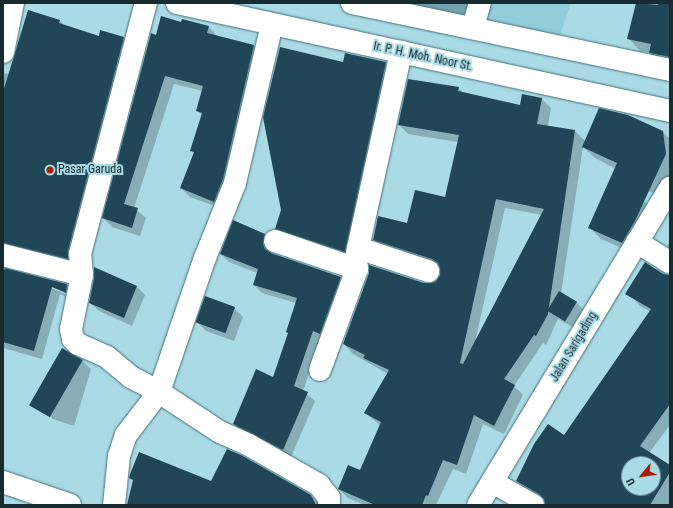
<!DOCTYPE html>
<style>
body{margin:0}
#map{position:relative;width:673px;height:508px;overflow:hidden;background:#a9dae5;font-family:"Roboto Condensed",sans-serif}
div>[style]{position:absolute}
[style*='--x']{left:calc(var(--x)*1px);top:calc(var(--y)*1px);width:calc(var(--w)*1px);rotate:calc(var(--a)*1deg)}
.built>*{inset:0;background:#94cdda}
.shadow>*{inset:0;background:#0003}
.building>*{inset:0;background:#214658;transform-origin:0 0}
.roads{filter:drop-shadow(0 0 1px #43717a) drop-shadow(0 0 1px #43717a)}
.minor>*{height:22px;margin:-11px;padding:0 11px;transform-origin:11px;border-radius:11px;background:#fff}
.dots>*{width:11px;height:11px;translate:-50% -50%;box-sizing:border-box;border:2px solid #a9dae5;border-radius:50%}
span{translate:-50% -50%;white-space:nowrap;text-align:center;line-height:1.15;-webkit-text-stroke:4px #a9dae5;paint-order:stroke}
.street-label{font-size:12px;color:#182b30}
.poi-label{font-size:12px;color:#182b30}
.left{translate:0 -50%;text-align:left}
.frame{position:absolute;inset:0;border:4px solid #182b30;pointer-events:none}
.north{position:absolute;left:621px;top:456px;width:40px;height:40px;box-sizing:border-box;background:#a9dae5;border:1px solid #6f949d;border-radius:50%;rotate:241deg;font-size:11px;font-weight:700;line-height:16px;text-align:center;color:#182b30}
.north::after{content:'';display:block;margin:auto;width:14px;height:18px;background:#ac1e02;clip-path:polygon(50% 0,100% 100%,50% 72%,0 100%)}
</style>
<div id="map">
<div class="built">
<i style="clip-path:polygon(410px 3px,571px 3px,560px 35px)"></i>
</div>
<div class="shadow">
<i style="clip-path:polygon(386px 3px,478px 3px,471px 24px)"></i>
<i style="clip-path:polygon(637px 3px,670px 3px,670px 66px,662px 64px,651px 53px,640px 51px,629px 39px)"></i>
<i style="clip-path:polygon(59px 20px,65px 26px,99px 37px,124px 38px,137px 52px,81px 265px,3px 257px,3px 73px,9px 74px)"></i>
<i style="clip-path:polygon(183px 20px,209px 27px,217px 36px,254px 46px,262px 55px,223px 209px,190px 197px,181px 188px,195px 154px,191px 150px,202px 115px,198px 111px,203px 91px,174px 84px,134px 208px,146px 218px,140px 236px,112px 227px,103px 218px,156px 36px,182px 23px)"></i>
<i style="clip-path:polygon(343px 63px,386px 63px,395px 72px,354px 261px,286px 238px,276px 229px)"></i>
<i style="clip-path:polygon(evenodd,458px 88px,464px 93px,521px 106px,542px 99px,551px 108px,548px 126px,575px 131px,585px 141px,663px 132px,670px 139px,670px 184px,664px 197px,627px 183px,616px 169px,595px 158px,583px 147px,561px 294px,577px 303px,585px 311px,576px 329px,558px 319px,546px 345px,543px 343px,514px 386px,523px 395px,504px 434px,483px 424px,466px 474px,453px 469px,436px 505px,365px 505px,348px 498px,339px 489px,360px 472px,380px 425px,365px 413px,388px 374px,353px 354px,344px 344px,424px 284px,431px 284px,437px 281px,441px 275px,441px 268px,383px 249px,374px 239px,408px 224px,446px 199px,458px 142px,408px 134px,399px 125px,458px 88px,505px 208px,542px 215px,477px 338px,476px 338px,505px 208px)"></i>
<i style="clip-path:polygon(644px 201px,656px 213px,635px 254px,601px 239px,589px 227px)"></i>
<i style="clip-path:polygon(265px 235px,273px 243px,271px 254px,340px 278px,348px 286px,321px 338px,303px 391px,315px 401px,291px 457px,242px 432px,234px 424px,274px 378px,289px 333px,296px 303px,262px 293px,254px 285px,257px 273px,229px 262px,221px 254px)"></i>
<i style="clip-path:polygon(670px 242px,670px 248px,667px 246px)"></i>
<i style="clip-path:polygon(evenodd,652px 267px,670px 276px,670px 425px,649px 453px,670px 466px,670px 505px,546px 505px,544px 499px,526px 489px,517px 481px,564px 437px,651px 312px,640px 306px,632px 297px,652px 267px,629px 464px,653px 464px,653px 488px,629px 488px,629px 464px)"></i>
<i style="clip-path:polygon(evenodd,3px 277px,67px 285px,76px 294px,74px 301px,60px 294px,42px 359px,3px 348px,3px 277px,49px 287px,54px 287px,71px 294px,70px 296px,49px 287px)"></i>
<i style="clip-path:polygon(137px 287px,145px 295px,132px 326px,99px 311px,90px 303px)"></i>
<i style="clip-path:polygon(234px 308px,243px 317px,234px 341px,206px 331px,197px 322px)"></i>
<i style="clip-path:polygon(82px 361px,91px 369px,74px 426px,53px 419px,44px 411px)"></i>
<i style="clip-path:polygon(310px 495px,320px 505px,267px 505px)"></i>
</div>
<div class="building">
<i style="clip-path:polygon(636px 3px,658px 5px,659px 3px,670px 3px,670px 57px,649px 53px,651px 44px,627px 39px)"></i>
<i style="clip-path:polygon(28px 10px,60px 20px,59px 23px,99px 36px,100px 30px,124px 37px,68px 251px,68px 259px,3px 243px,3px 92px)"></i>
<i style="clip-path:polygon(161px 16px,181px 22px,182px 19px,209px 26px,207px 33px,254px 45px,223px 179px,214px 202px,180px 188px,194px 152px,190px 151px,202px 113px,196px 111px,203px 86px,165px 76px,124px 204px,138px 208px,132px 228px,102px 218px,151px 33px,156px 35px)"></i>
<i style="clip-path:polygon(280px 47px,343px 62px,345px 53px,386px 62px,345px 252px,275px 229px,281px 210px,263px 117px)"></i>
<i style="clip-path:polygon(evenodd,408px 79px,459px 87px,458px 91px,520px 105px,522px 94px,542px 98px,537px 124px,575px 130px,548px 314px,536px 336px,534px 335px,504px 379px,515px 385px,494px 426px,474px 415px,457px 465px,443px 460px,428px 496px,426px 495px,422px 505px,375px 505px,338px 489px,348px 465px,360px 470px,381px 422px,364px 413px,389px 370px,363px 358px,365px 355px,343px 344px,369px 273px,369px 265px,424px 283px,431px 283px,436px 281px,440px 275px,440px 268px,438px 263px,432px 259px,373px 240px,378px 216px,407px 223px,415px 190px,445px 197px,459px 135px,398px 125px,408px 79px,496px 199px,544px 209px,463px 364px,460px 363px,496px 199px)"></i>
<i style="clip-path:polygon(599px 108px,628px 115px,663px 131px,666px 154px,635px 221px,622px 243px,588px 228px,617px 163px,582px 147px)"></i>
<i style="clip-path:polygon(233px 220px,265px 234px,263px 244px,265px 249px,271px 253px,341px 277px,320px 334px,313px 331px,294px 386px,308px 392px,283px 450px,233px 424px,256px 369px,273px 377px,288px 333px,286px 332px,297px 298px,253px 285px,258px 269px,220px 254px)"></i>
<i style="clip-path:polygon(evenodd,645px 262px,663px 274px,670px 275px,670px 404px,640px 446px,670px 465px,670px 472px,650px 505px,545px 505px,544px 499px,539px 494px,516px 481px,534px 444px,548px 424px,564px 435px,651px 309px,625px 294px,645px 262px,629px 464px,653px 464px,653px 488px,629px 488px,629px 464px)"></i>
<i style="clip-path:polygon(94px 267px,137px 286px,124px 318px,89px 303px,94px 278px)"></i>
<i style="clip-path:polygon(5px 268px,67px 284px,66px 293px,52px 287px,34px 351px,3px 342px,3px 274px)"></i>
<i style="left:559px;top:291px;width:21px;height:23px;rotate:31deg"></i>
<i style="left:205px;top:296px;width:32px;height:28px;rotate:20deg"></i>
<i style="left:62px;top:348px;width:24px;height:66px;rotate:30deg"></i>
<i style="clip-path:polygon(227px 449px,243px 456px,311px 495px,316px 505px,127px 505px,133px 480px,129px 478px,130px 474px,139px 452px,211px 481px)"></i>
</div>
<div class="roads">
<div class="minor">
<i style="--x:177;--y:3;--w:505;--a:12.36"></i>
<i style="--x:352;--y:3;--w:325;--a:11.9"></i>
<i style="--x:473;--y:27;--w:25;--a:-74"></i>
<i style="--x:3;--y:52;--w:50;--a:-78.5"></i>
<i style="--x:275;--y:241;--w:87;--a:18.9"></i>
<i style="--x:637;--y:242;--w:39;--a:32"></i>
<i style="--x:358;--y:248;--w:74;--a:18.2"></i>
<i style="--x:3;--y:255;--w:81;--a:14.2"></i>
<i style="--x:82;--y:275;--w:55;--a:101.5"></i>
<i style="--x:71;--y:329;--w:10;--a:79"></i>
<i style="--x:73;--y:339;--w:7;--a:45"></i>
<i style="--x:78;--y:344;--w:32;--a:24"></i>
<i style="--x:107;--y:357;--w:31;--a:40"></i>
<i style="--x:131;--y:377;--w:32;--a:28"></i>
<i style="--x:159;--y:392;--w:73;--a:33.3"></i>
<i style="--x:220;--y:432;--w:32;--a:24"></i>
<i style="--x:249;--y:445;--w:81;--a:29.7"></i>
<i style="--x:319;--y:485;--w:16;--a:52"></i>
<i style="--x:329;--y:498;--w:7;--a:90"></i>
<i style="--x:82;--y:275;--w:21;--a:-95"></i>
<i style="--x:80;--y:254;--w:260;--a:-75.3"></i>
<i style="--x:320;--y:370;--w:108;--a:-69.9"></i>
<i style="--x:357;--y:269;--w:9;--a:-96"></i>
<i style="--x:356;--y:260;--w:12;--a:-81"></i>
<i style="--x:358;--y:248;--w:201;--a:-77.6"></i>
<i style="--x:3;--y:482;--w:71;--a:18.9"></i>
<i style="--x:492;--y:482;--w:47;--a:29.3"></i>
<i style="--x:114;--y:505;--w:49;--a:-84.2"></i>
<i style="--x:119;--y:456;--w:22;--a:-72"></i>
<i style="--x:126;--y:435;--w:54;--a:-52.5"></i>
<i style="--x:159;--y:392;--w:142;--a:-71.1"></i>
<i style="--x:205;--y:258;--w:81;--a:-68.2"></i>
<i style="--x:235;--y:183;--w:163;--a:-76.9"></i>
<i style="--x:478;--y:505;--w:371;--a:-58.8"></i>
</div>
</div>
<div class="dots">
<i style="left:50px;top:170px;background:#ac1e02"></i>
</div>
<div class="street-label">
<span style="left:423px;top:57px;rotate:12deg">Ir. P. H. Moh. Noor St.</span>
<span style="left:574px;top:347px;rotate:-59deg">Jalan Sarigading</span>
</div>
<div class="poi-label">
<span class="left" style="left:58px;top:170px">Pasar Garuda</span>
</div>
<div class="frame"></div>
<div class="north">U</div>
</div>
